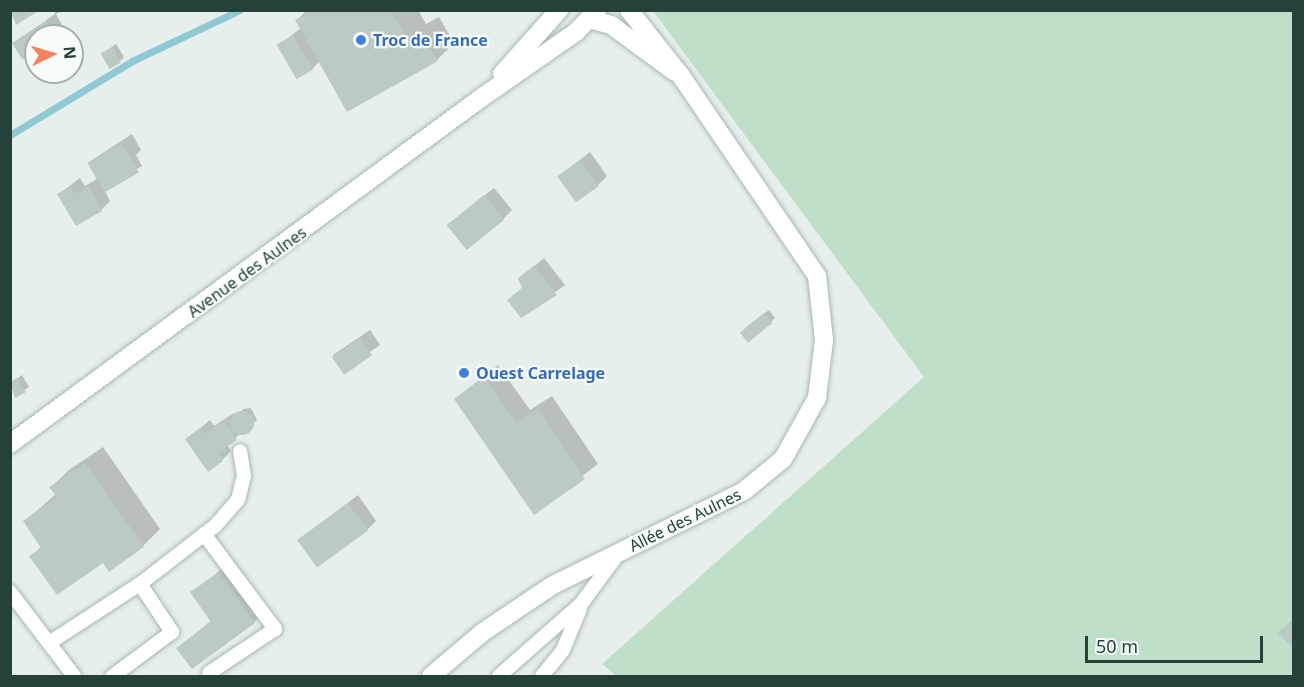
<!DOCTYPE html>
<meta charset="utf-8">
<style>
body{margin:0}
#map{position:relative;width:1304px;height:687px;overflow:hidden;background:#e6efeb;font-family:"Noto Sans",sans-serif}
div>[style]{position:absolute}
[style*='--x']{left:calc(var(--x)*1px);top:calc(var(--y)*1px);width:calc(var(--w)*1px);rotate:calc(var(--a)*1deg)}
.green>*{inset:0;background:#bfe0c8}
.shadow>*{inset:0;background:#0003;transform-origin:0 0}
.stream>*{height:7px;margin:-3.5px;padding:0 3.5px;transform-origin:3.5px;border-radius:3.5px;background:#8ec9d4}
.building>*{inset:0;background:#bbcac4;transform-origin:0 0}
.round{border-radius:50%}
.roads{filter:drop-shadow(0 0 2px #a8b8b2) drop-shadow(0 0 2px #a8b8b2)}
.lane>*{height:14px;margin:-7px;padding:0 7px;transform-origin:7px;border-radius:7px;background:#fff}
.street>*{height:18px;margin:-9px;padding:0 9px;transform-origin:9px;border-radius:9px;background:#fff}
.secondary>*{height:18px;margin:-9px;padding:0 9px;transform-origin:9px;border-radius:9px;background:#fff}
.dots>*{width:16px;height:16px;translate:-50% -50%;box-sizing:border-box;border:3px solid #f7fbf9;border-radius:50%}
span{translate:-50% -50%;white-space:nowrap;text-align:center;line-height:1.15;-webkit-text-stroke:4.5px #f7fbf9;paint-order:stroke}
.shop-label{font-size:16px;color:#366cbe;font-weight:700}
.left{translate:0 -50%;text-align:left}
.street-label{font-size:16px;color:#24423a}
.frame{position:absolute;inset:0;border:12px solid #24423a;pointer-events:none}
.north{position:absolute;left:24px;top:24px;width:60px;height:60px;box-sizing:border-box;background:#f7fbf9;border:2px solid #a3b1ad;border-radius:50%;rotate:85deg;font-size:16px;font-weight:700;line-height:24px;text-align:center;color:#24423a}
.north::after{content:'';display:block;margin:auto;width:21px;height:27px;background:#f4845f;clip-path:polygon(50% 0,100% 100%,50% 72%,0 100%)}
.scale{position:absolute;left:1085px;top:636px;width:178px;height:27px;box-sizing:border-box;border:3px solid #24423a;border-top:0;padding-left:8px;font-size:18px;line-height:21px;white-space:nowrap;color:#24423a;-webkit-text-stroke:4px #f7fbf9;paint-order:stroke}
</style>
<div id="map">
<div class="green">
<i style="clip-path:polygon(653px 11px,1293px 11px,1293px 676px,616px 676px,602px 664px,924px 377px)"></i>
</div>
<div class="shadow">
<i style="clip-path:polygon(54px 10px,63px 10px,56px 14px,68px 36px,36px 36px,36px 55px,14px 43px,55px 14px)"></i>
<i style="clip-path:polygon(307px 10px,418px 10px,426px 24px,439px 17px,454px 43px,437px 60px,320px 61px,312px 69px,279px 45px,301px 28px,297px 20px)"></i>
<i style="clip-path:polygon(116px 44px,124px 57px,120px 61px,103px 54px)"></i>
<i style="clip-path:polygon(132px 134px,141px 150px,136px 155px,142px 166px,104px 189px,110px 201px,101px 210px,59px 194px,80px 178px,85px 186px,98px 178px,89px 162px)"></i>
<i style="clip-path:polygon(590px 152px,607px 176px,598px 185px,559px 176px)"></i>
<i style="clip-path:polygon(494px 188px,512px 210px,503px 219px,458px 217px)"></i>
<i style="clip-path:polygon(544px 258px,565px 285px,522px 316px,509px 300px,523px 287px,520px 278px)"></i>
<i style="clip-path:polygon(769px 310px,775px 318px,771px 322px,746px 327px)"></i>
<i style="left:370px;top:330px;width:18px;height:45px;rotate:56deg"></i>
<i style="clip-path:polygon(498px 365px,530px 410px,552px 396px,598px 464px,534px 513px,455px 399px)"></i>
<i style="clip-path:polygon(22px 375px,29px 387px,15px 396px,10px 383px)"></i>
<i style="clip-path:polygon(251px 408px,257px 420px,227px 445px,231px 451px,222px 460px,187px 439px,210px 420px,214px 426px,234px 413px,236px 416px,243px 409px)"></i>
<i style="clip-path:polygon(103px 447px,160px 529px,143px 546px,103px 561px,31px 556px,42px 546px,25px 521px,56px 494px,51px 487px,69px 470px)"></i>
<i style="clip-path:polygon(358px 495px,376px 521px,367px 530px,299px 540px)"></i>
<i style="clip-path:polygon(233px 560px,267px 609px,254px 622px,178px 648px,212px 620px,192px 593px)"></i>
</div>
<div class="stream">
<i style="--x:10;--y:135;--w:143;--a:-31.2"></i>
<i style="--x:132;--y:61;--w:119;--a:-25.3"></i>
</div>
<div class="building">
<i style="clip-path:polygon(10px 10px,40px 10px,16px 25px)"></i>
<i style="clip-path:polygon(312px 10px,390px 10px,408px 41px,422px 33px,438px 61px,347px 112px,295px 20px)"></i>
<i style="clip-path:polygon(46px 21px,54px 36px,36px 36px,36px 56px,22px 59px,12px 43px)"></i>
<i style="left:293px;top:35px;width:40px;height:19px;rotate:60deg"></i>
<i style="left:112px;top:47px;width:18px;height:13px;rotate:61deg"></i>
<i style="left:122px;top:143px;width:34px;height:40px;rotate:60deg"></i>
<i style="left:580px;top:160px;width:32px;height:28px;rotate:54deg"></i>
<i style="clip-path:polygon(71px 186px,75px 194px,88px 186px,102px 211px,76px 226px,57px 194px)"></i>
<i style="left:484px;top:195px;width:32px;height:48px;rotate:51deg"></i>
<i style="clip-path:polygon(534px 266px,557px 295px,521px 318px,507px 300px,522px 288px,518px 278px)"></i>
<i style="left:764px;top:313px;width:13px;height:31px;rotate:51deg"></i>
<i style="left:360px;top:338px;width:21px;height:34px;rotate:55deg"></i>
<i style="clip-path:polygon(484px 377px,516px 423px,538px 408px,585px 479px,534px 515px,454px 399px)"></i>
<i style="clip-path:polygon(17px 378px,26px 392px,15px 398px,10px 382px)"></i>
<i class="round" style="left:230px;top:411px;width:24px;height:24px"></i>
<i style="clip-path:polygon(224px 421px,237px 440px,218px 453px,223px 461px,208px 472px,185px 439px,200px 428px,204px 434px)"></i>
<i style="clip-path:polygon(85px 463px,144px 547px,109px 572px,103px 563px,57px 595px,29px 556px,41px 548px,23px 521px,57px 497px,49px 487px)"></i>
<i style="left:348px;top:503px;width:34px;height:63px;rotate:54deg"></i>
<i style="clip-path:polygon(219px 572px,255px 623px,192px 669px,176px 648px,211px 622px,190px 592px)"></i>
<i style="clip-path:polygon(1293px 619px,1293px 648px,1278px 633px)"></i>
</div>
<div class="roads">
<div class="lane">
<i style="--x:204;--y:534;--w:119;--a:53.2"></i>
<i style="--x:275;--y:629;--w:79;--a:146.3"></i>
<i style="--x:140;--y:584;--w:96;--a:-37.8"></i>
<i style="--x:216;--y:525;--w:33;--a:-49"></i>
<i style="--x:238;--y:500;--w:25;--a:-76"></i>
<i style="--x:244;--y:476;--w:25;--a:-99"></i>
<i style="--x:10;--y:592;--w:106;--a:52.7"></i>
<i style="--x:49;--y:643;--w:108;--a:-33"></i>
<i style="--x:140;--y:584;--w:58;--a:56.3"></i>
<i style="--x:172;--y:632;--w:74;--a:143.3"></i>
<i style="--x:499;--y:676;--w:109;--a:-41.3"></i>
<i style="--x:581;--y:604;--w:62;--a:-53.5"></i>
<i style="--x:542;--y:676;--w:33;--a:-51"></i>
<i style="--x:563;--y:650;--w:44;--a:-67.5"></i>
</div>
<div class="street">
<i style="--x:589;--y:19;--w:23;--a:15"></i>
<i style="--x:611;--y:25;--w:79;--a:36.3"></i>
<i style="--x:431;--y:676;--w:68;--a:-40.2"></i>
<i style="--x:483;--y:632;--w:84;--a:-33.9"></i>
<i style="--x:553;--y:585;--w:213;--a:-26.2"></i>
<i style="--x:744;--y:491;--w:50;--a:-39.4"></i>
<i style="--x:783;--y:459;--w:70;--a:-60.9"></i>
<i style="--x:817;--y:398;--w:58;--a:-83.1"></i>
<i style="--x:824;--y:340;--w:64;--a:-96.2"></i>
<i style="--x:817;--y:276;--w:242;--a:-124.2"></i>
<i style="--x:681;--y:76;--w:84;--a:-128.2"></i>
</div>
<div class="secondary">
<i style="--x:502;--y:74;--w:86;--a:-48.3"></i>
<i style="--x:10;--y:444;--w:584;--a:-36.3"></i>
<i style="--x:481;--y:98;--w:116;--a:-34.8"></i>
<i style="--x:576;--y:32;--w:30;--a:-46"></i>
</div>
</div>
<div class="dots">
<i style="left:361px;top:40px;background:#3f7fe0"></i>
<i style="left:464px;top:373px;background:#3f7fe0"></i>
</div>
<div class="shop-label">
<span class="left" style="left:373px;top:40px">Troc de France</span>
<span class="left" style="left:476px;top:373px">Ouest Carrelage</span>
</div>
<div class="street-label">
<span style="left:247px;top:272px;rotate:-36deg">Avenue des Aulnes</span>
<span style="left:685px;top:520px;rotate:-26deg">Allée des Aulnes</span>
</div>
<div class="frame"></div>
<div class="north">N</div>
<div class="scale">50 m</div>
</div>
